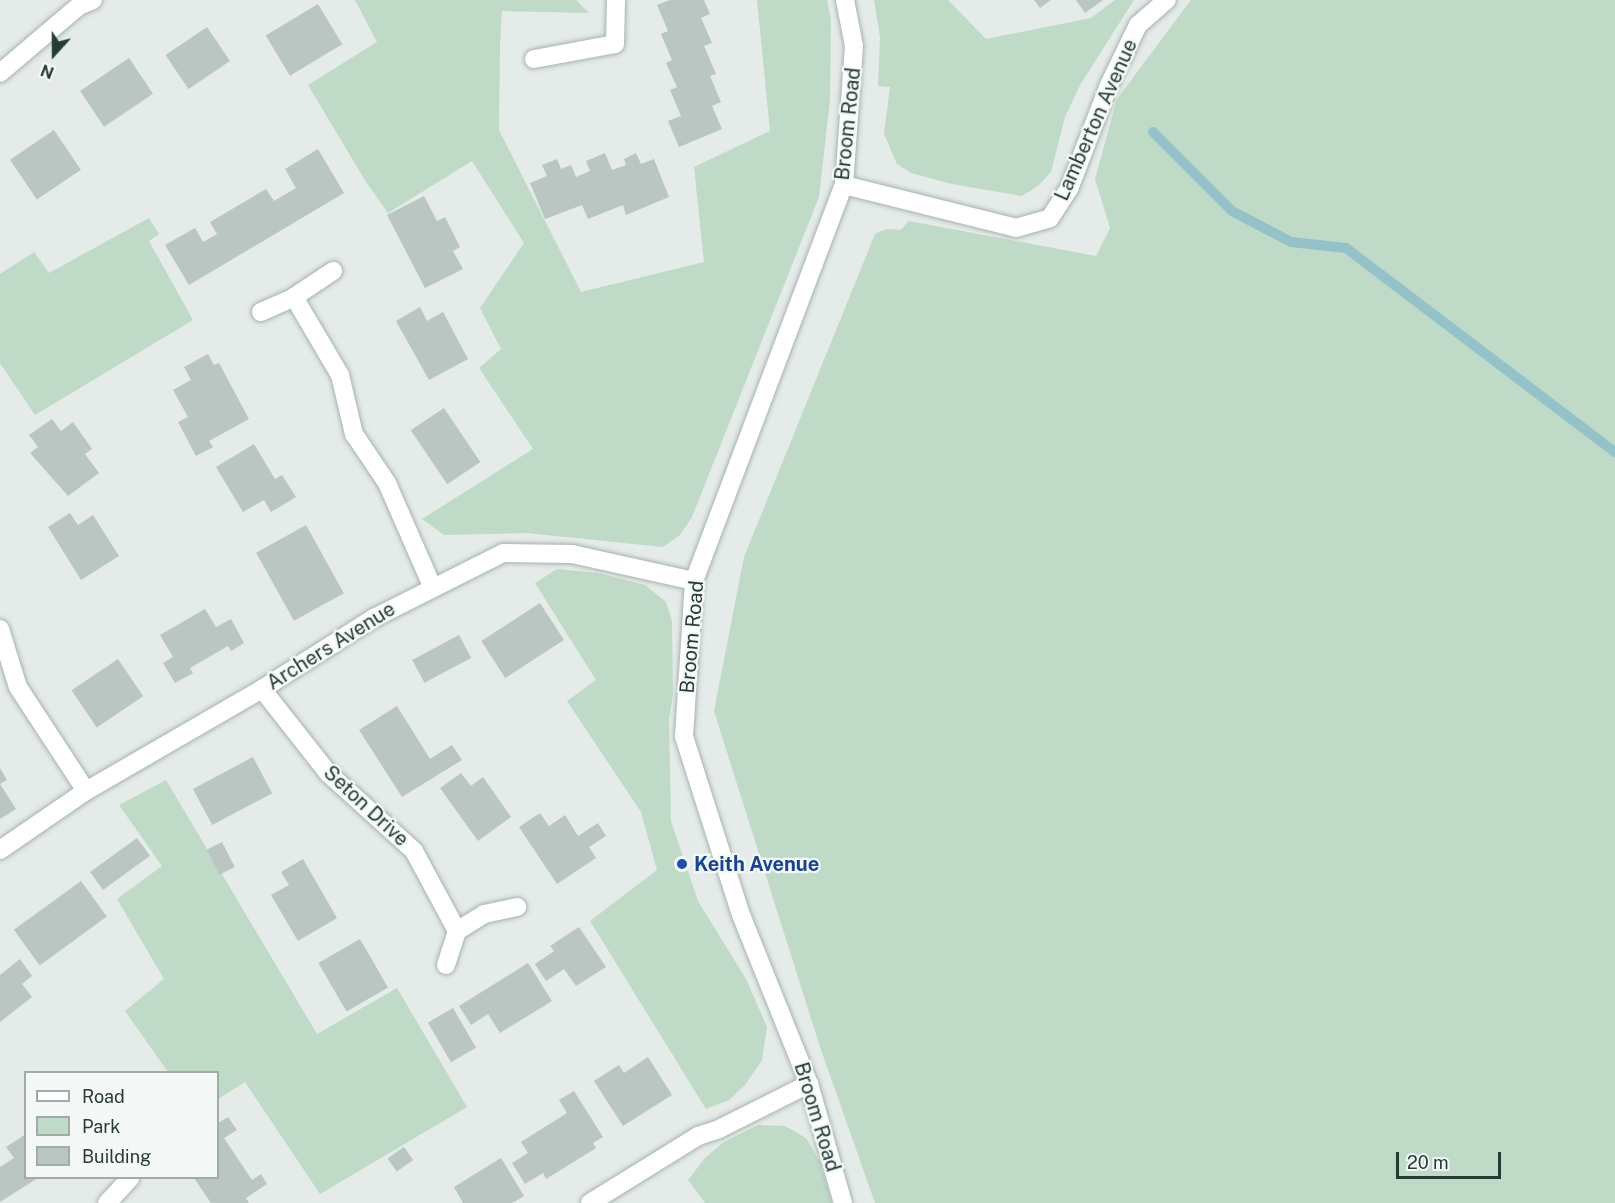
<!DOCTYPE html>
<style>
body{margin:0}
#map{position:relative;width:1615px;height:1203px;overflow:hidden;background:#e4ebe8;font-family:"Public Sans",sans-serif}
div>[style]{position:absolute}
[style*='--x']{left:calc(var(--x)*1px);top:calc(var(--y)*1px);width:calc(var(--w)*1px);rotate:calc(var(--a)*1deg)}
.green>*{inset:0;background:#bfdac6}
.stream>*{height:10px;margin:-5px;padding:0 5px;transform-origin:5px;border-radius:5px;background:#93c2c9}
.building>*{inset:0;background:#b9c6c1;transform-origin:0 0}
.roads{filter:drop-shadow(0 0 2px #a7b3af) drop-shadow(0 0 2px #a7b3af)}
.street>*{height:18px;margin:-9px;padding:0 9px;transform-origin:9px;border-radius:9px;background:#fff}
.secondary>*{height:18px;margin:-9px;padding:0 9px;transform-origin:9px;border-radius:9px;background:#fff}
.dots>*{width:16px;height:16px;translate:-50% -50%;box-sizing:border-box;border:3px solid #f4f8f6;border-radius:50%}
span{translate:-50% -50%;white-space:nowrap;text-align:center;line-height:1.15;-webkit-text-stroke:4.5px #f4f8f6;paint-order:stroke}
.street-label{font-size:20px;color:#253b35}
.transit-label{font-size:20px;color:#164399;font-weight:700}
.left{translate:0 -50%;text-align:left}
.legend{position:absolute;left:24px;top:1071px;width:195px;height:108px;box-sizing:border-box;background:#f4f8f6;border:2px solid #a1aca9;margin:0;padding:8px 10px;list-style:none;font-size:18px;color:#253b35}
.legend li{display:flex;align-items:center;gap:12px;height:30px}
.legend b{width:30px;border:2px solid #a1aca9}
.north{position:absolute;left:24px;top:24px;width:60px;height:60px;-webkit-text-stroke:4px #f4f8f6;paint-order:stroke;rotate:201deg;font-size:16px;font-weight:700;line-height:24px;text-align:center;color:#253b35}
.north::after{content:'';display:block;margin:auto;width:21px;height:27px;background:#253b35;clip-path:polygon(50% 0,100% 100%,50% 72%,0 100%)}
.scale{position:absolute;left:1396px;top:1152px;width:105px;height:27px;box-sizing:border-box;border:3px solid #253b35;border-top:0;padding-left:8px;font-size:18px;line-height:21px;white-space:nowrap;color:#253b35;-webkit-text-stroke:4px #f4f8f6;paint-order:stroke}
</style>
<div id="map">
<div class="green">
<i style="clip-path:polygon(355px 0,576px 0,589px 13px,502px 11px,500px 44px,499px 130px,581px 292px,704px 262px,694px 167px,770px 131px,757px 0,827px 0,831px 19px,830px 100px,819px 197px,692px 517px,680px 535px,663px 547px,526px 533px,444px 535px,422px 519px,533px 449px,479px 368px,501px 349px,480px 308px,524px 243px,472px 161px,388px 213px,366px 182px,308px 85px,377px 42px)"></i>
<i style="clip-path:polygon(874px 0,948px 0,986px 39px,1091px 18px,1115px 0,1134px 0,1080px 85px,1065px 117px,1051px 172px,1038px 186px,1022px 196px,952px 184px,911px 173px,897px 164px,884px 134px,890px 87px,878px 86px,880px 37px)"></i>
<i style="clip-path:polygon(1191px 0,1615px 0,1615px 1203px,875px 1203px,820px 1047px,714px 711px,744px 557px,875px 234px,886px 229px,901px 230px,909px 221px,1096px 256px,1110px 228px,1095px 179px,1117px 99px)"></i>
<i style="clip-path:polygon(149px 218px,159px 234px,149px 241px,193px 320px,35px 415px,0 363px,0 274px,34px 252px,49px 273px)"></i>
<i style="clip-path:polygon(557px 569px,598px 573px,645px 585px,666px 602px,672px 621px,673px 695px,669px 718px,671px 821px,698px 901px,746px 979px,767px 1027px,762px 1060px,745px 1085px,729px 1100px,706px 1109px,590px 921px,657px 870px,641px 812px,567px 701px,596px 680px,535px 583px)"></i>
<i style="clip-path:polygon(166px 780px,317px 1034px,397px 988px,467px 1107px,320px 1194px,245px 1082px,218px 1099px,218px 1072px,168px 1072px,125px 1011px,164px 979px,117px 899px,162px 866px,119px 805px)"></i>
<i style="clip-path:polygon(758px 1125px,785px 1126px,806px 1138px,819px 1160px,832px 1203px,705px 1203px,688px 1180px,705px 1158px,724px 1142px)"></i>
</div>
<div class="stream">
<i style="--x:1153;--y:132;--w:112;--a:45"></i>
<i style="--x:1232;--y:211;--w:67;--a:27.7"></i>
<i style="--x:1291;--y:242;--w:55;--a:6.2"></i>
<i style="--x:1346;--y:248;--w:338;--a:37.2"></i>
</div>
<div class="building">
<i style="clip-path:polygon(670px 0,704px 0,710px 14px,701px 18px,712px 43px,704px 46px,716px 74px,710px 76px,721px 102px,712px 106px,722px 129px,679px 147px,668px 121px,681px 116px,670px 90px,677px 87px,666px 63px,672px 60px,661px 34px,668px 31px,657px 5px)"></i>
<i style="clip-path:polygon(1034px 0,1051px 0,1040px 8px)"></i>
<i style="clip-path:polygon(1076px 0,1103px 0,1085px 13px)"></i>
<i style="left:318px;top:4px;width:47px;height:61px;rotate:59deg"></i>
<i style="left:207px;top:27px;width:41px;height:50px;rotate:56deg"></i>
<i style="left:129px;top:58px;width:43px;height:59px;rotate:56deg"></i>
<i style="left:54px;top:130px;width:48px;height:53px;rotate:56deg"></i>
<i style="clip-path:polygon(318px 149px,344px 193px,189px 285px,165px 245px,195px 228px,203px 242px,217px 234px,210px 222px,266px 189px,274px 201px,296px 188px,285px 169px)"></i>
<i style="clip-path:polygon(605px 153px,612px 170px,626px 165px,624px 159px,636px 153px,641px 164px,654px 159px,669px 197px,626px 215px,623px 205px,588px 219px,582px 205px,545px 219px,530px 183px,547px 176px,542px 165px,557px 159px,561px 169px,571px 165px,576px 177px,590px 171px,586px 161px)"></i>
<i style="clip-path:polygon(424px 196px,437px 221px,445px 217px,460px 247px,453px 251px,463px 269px,425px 288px,387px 215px)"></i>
<i style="clip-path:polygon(420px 307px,427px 321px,443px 312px,468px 359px,429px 380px,396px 321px)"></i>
<i style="clip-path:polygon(208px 354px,214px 365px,219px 363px,249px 419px,209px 441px,213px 447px,196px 456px,178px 422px,188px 417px,173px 390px,191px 380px,184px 367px)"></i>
<i style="left:444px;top:408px;width:65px;height:40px;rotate:56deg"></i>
<i style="clip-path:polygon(52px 419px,61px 431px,73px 422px,92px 449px,85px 454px,99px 473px,68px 496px,30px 453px,38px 447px,29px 435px)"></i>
<i style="clip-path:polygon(254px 444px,275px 479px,282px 475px,296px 497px,271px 512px,264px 500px,243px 512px,216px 467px)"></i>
<i style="clip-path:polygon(70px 513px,78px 525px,93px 515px,119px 556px,81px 580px,48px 527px)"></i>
<i style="left:306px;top:525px;width:78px;height:57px;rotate:61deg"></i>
<i style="left:540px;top:603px;width:44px;height:70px;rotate:57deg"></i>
<i style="clip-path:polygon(205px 609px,216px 627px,231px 619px,244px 643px,231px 651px,228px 646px,190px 668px,193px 673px,175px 683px,163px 663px,173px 657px,160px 635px)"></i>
<i style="left:459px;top:635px;width:26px;height:53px;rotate:62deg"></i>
<i style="left:118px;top:659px;width:45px;height:56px;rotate:56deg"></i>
<i style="clip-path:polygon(397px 706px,430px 759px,452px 745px,462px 760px,402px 797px,359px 730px)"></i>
<i style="left:253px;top:757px;width:41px;height:68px;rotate:62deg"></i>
<i style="clip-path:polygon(0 768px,7px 780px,0 784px,16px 809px,0 819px)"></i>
<i style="clip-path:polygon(461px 773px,471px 786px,483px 777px,511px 817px,478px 841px,440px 788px)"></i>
<i style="clip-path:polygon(540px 813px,549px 826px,565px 815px,578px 836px,598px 823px,606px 836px,589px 847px,596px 858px,557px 884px,519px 827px)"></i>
<i style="left:137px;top:838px;width:22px;height:58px;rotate:54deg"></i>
<i style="left:222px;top:842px;width:28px;height:17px;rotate:63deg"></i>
<i style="clip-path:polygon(303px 859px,337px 918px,298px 941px,271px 895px,289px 885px,281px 872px)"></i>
<i style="left:81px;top:881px;width:44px;height:83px;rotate:54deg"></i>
<i style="clip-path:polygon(579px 927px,606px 967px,576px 986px,564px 969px,546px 981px,535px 964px,554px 951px,550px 946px)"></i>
<i style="left:360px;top:939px;width:56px;height:48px;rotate:60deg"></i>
<i style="clip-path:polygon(20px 959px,32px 976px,22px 984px,32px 997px,0 1022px,0 975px)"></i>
<i style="clip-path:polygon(528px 963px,552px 1001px,500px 1033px,488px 1014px,471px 1025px,459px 1006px)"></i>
<i style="left:453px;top:1008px;width:46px;height:29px;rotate:60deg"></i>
<i style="clip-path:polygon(648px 1057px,672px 1095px,623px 1126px,594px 1081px,619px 1065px,624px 1073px)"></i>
<i style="clip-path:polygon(574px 1091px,603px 1137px,593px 1143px,596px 1148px,546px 1179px,543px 1173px,525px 1184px,512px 1163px,528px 1153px,521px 1142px,567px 1113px,559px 1100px)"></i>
<i style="clip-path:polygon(228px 1117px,237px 1130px,224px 1138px,252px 1180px,261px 1174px,267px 1184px,246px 1198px,249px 1203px,211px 1203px,194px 1178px,218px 1178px,218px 1123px)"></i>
<i style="clip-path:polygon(26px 1134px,26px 1178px,38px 1178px,0 1202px,0 1167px,14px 1158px,6px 1147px)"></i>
<i style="left:404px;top:1147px;width:16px;height:20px;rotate:55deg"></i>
<i style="clip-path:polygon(501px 1158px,524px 1196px,512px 1203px,463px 1203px,454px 1187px)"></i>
</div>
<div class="roads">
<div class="street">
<i style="--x:534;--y:59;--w:82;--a:-10.5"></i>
<i style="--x:615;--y:44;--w:44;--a:-88.7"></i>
<i style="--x:0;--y:73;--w:104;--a:-40.3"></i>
<i style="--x:79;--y:6;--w:15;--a:-23"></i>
<i style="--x:844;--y:185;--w:177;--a:14"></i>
<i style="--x:1016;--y:228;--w:35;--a:-16"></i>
<i style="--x:1050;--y:218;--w:35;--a:-57"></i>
<i style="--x:1069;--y:189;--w:111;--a:-69"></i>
<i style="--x:1109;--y:85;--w:67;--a:-64.2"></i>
<i style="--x:1138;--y:25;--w:38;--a:-41"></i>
<i style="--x:294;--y:297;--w:47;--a:-33.7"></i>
<i style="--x:261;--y:312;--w:36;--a:-24"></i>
<i style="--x:294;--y:297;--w:91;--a:59.5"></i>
<i style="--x:340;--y:375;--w:61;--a:76.7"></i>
<i style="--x:354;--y:434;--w:59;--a:56"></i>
<i style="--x:387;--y:483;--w:112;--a:66.4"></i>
<i style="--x:0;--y:629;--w:61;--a:72.8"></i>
<i style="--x:18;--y:687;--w:124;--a:56.8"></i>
<i style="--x:262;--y:689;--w:107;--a:51.8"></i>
<i style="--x:328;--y:773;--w:116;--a:42.2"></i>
<i style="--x:414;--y:851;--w:91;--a:61.7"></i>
<i style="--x:0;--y:850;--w:104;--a:-34.5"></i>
<i style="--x:86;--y:791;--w:203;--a:-30.1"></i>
<i style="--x:262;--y:689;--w:133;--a:-32.4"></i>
<i style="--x:374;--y:618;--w:144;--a:-26.7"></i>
<i style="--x:503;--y:553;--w:69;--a:0.8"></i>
<i style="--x:572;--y:554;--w:125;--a:12.5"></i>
<i style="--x:446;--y:965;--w:36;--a:-72"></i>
<i style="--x:457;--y:931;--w:32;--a:-32"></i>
<i style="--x:484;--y:914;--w:34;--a:-12"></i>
<i style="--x:107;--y:1203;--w:34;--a:-47"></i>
<i style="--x:590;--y:1203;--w:127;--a:-31.8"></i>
<i style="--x:698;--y:1136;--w:22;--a:-18"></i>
<i style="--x:719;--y:1129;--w:101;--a:-26.6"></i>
</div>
<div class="secondary">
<i style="--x:843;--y:1203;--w:124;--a:-105.9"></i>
<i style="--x:809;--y:1084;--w:182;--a:-111.9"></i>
<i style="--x:741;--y:915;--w:188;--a:-107.7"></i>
<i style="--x:684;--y:736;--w:155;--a:-86.3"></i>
<i style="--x:694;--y:581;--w:423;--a:-69.3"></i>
<i style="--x:844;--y:185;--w:139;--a:-85.9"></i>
<i style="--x:854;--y:46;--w:47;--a:-101.1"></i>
</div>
</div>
<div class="dots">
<i style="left:682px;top:864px;background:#1a4fb4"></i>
</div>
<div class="street-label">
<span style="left:1096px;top:120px;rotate:-66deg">Lamberton Avenue</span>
<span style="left:848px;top:124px;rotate:-84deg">Broom Road</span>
<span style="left:692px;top:637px;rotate:-85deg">Broom Road</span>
<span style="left:331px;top:646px;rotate:-32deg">Archers Avenue</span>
<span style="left:366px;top:806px;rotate:43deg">Seton Drive</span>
<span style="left:817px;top:1117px;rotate:73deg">Broom Road</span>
</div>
<div class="transit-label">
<span class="left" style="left:694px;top:864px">Keith Avenue</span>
</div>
<ul class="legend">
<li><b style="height:8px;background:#fff"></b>Road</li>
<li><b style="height:16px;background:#bfdac6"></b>Park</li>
<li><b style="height:16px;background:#b9c6c1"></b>Building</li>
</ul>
<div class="north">N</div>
<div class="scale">20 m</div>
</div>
